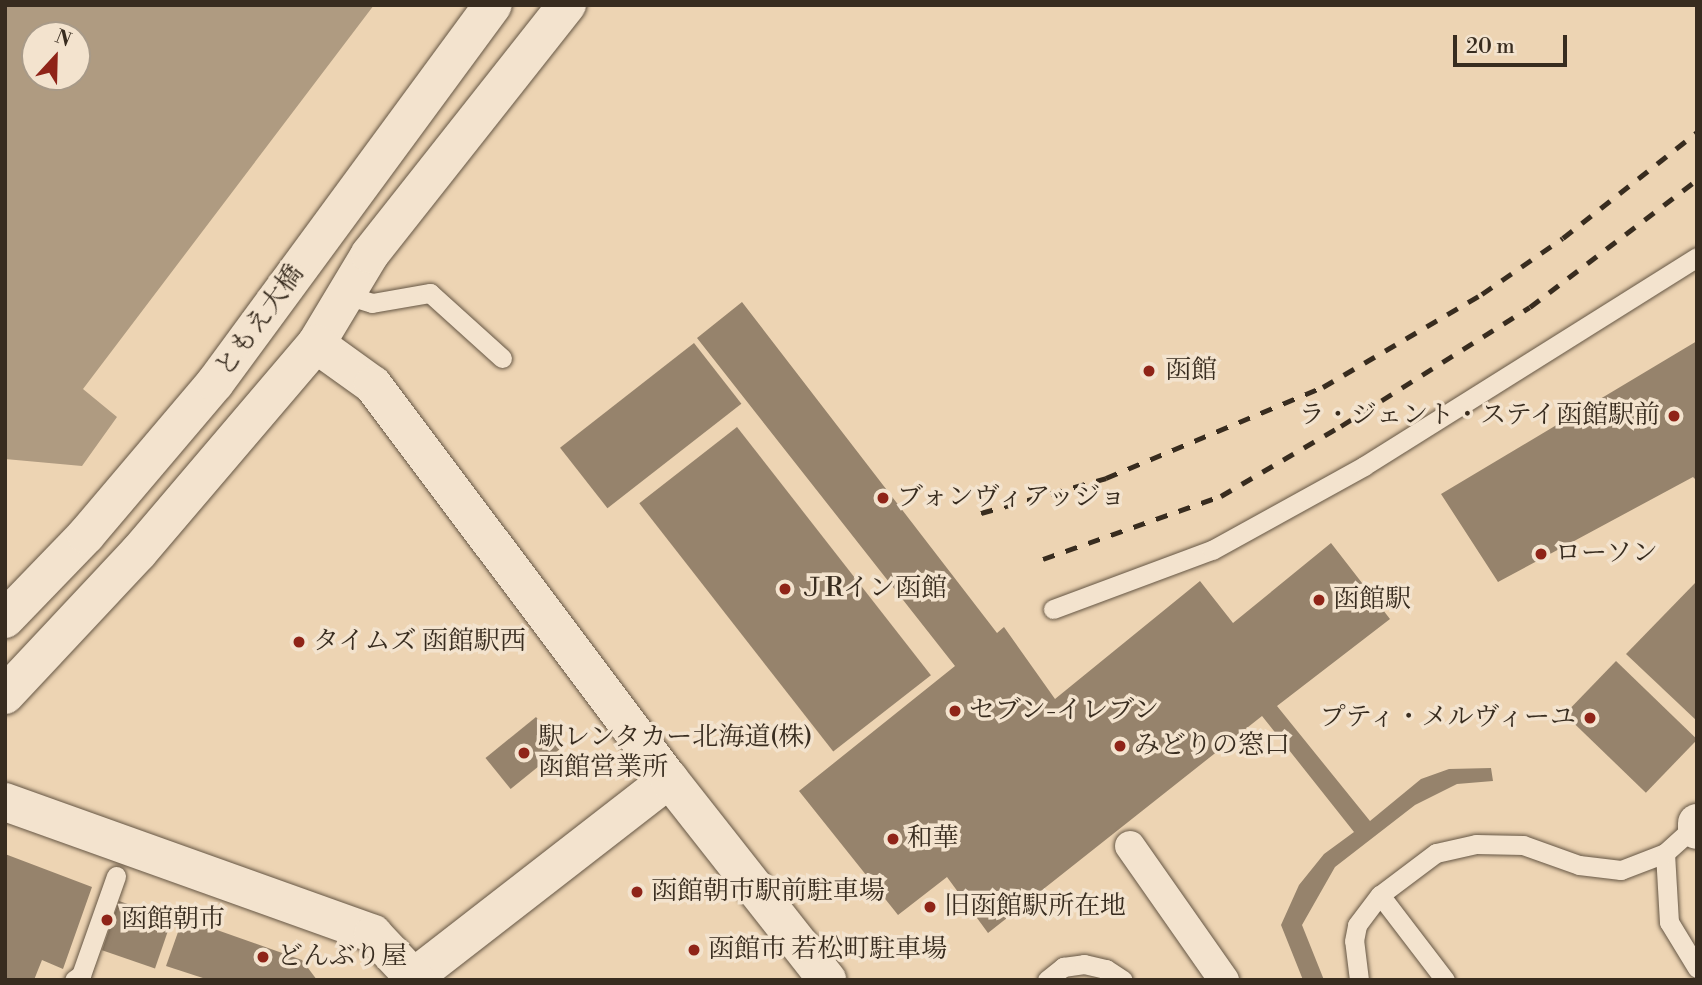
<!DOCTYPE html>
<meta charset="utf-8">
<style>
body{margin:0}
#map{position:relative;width:1702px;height:985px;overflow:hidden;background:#edd4b3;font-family:"Libre Bodoni","Noto Serif JP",serif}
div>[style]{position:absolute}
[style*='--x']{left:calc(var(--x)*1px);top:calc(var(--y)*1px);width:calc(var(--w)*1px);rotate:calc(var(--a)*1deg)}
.water>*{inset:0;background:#af9b81}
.building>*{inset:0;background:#96836c;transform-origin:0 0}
.roads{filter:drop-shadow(0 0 2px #655644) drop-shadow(0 0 2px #655644)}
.service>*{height:19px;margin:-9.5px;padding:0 9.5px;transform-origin:9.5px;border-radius:9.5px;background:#f3e3ce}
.pedestrian>*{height:30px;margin:-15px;padding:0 15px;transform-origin:15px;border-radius:15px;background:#f3e3ce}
.minor>*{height:38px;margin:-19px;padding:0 19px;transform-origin:19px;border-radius:19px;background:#f3e3ce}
.tertiary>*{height:38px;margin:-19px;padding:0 19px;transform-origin:19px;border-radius:19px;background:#f3e3ce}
.rail>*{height:5px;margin-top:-2.5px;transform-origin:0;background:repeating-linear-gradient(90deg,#382c1f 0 12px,transparent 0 24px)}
.dots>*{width:19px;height:19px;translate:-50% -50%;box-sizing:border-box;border:4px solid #f3e3ce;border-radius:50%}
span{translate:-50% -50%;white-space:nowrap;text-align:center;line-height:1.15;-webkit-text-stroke:7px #f3e3ce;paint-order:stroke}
.street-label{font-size:26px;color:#382c1f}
.poi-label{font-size:26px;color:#382c1f}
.left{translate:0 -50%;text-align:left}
.right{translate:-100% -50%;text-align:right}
.frame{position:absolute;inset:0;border:7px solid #382c1f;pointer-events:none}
.north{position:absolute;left:21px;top:21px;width:70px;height:70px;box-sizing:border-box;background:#f3e3ce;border:2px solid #a89a88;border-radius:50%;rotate:22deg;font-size:19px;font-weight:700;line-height:28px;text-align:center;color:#382c1f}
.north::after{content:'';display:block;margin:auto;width:24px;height:32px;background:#8f2418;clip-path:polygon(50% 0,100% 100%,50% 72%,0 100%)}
.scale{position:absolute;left:1453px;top:35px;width:114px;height:32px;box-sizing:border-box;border:4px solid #382c1f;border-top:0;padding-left:9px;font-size:21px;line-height:24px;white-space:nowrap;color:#382c1f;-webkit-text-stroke:5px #f3e3ce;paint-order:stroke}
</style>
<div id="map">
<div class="water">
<i style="clip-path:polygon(evenodd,5px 5px,374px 5px,83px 389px,117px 417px,82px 466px,5px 459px,5px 5px,35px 35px,77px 35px,77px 77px,35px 77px,35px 35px)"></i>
</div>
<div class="building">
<i style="clip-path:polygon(742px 302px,997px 633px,1004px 627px,1055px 699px,1200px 581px,1233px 623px,1331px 543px,1390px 619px,1277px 706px,1370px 821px,1421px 779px,1449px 769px,1491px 768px,1493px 781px,1457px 784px,1415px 805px,1335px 867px,1302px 925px,1324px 980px,1303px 980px,1281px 925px,1299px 885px,1324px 854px,1354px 832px,1262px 716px,988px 933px,947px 877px,898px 915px,799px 791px,955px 666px,697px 338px)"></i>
<i style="clip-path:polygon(1697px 341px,1697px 481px,1693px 477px,1498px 582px,1441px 494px)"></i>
<i style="left:694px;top:343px;width:77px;height:170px;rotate:52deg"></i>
<i style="left:737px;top:427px;width:315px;height:124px;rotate:52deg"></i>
<i style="clip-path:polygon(1697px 581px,1697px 721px,1626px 654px)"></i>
<i style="left:1616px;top:661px;width:113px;height:74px;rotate:44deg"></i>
<i style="left:536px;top:717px;width:40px;height:65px;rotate:51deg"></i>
<i style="clip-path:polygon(5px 854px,92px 887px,63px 969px,42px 960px,34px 980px,5px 979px)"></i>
<i style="left:119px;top:901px;width:56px;height:52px;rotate:19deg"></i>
<i style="clip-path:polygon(183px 918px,302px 960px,317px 980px,209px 980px,166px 966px)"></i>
</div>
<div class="roads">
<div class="service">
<i style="--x:346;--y:295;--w:27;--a:17"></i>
<i style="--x:372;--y:303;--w:59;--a:-9.8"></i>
<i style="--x:430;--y:293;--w:97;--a:42.1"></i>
<i style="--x:1053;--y:609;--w:170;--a:-20.4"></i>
<i style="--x:1212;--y:550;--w:174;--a:-28.9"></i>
<i style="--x:1364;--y:466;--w:393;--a:-32.1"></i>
<i style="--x:1665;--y:853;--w:69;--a:86.7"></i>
<i style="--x:1669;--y:922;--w:54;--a:58.7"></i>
<i style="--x:1380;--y:895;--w:107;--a:52.6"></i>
<i style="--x:74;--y:980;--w:9;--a:-36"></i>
<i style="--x:81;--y:975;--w:105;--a:-70.5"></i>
<i style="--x:1047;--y:980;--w:21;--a:-39"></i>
<i style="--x:1063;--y:967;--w:21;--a:-8"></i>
<i style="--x:1084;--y:964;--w:23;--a:13"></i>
<i style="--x:1106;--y:969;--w:20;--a:33"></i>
<i style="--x:1359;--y:980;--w:39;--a:-97"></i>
<i style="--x:1354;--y:941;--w:16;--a:-79"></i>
<i style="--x:1357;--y:925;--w:38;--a:-53"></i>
<i style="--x:1380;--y:895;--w:70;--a:-36.9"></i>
<i style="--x:1436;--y:853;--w:41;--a:-12.7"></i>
<i style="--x:1476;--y:844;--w:47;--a:1.2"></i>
<i style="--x:1523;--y:845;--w:59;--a:19.7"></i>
<i style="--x:1579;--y:865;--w:42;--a:6.8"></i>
<i style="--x:1621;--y:870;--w:47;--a:-21.1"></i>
<i style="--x:1665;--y:853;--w:39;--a:-42"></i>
</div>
<div class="pedestrian">
<i style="--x:1130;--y:846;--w:164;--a:55"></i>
</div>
<div class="minor">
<i style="--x:316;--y:344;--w:105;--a:-59"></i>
<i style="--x:370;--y:254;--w:318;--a:-51.7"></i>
<i style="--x:414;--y:977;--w:323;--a:-37.8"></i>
</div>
<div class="tertiary">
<i style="--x:5;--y:619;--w:117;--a:-46"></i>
<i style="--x:86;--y:535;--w:199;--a:-49.7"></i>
<i style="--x:215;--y:383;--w:469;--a:-53.7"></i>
<i style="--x:5;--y:695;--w:195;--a:-46.9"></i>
<i style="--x:138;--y:553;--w:275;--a:-49.6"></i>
<i style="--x:316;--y:344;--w:70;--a:35.7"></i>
<i style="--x:373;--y:385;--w:493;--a:53.1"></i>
<i style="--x:669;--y:779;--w:256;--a:51.8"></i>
<i style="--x:5;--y:802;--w:391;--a:19.7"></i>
<i style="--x:373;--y:934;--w:63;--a:46.9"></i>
<i style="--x:1697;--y:823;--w:7;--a:90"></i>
</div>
</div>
<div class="rail">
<i style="--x:981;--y:513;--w:130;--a:-15.6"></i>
<i style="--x:1106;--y:478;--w:235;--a:-22.8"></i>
<i style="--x:1323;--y:387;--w:184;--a:-30.3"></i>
<i style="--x:1482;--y:294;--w:98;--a:-34.7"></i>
<i style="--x:1563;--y:238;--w:171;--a:-38.3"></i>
<i style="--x:1043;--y:559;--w:189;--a:-19.5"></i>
<i style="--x:1221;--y:496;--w:139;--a:-30.3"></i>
<i style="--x:1341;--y:426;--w:223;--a:-32.2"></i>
<i style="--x:1530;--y:307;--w:210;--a:-37.3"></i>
</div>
<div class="dots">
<i style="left:1149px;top:371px;background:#8f2418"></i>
<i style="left:1674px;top:416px;background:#8f2418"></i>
<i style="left:883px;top:498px;background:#8f2418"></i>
<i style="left:1541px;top:554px;background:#8f2418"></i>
<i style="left:785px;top:589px;background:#8f2418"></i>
<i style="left:1319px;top:600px;background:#8f2418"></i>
<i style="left:299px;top:642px;background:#8f2418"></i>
<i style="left:955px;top:711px;background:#8f2418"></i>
<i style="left:1590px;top:718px;background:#8f2418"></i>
<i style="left:1120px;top:746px;background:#8f2418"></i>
<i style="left:524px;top:753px;background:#8f2418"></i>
<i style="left:893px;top:839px;background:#8f2418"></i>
<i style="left:637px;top:892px;background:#8f2418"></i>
<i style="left:930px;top:907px;background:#8f2418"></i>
<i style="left:107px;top:920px;background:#8f2418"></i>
<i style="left:694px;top:950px;background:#8f2418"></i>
<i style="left:263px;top:957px;background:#8f2418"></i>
</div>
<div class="street-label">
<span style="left:260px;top:321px;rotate:-54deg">ともえ大橋</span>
</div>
<div class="poi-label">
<span class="left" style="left:1165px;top:371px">函館</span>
<span class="right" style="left:1660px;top:416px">ラ・ジェント・ステイ函館駅前</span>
<span class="left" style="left:897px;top:498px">ブォンヴィアッジョ</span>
<span class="left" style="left:1555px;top:554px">ローソン</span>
<span class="left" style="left:799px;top:589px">ＪRイン函館</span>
<span class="left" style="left:1333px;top:600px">函館駅</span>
<span class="left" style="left:313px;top:642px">タイムズ 函館駅西</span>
<span class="left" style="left:969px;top:711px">セブン-イレブン</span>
<span class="right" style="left:1576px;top:718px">プティ・メルヴィーユ</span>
<span class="left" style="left:538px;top:753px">駅レンタカー北海道(株)<br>函館営業所</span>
<span class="left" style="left:1134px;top:746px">みどりの窓口</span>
<span class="left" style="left:907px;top:839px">和華</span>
<span class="left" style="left:651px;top:892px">函館朝市駅前駐車場</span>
<span class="left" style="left:944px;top:907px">旧函館駅所在地</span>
<span class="left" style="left:121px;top:920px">函館朝市</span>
<span class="left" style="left:708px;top:950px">函館市 若松町駐車場</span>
<span class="left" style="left:277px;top:957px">どんぶり屋</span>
</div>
<div class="frame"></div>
<div class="north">N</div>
<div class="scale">20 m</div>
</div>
